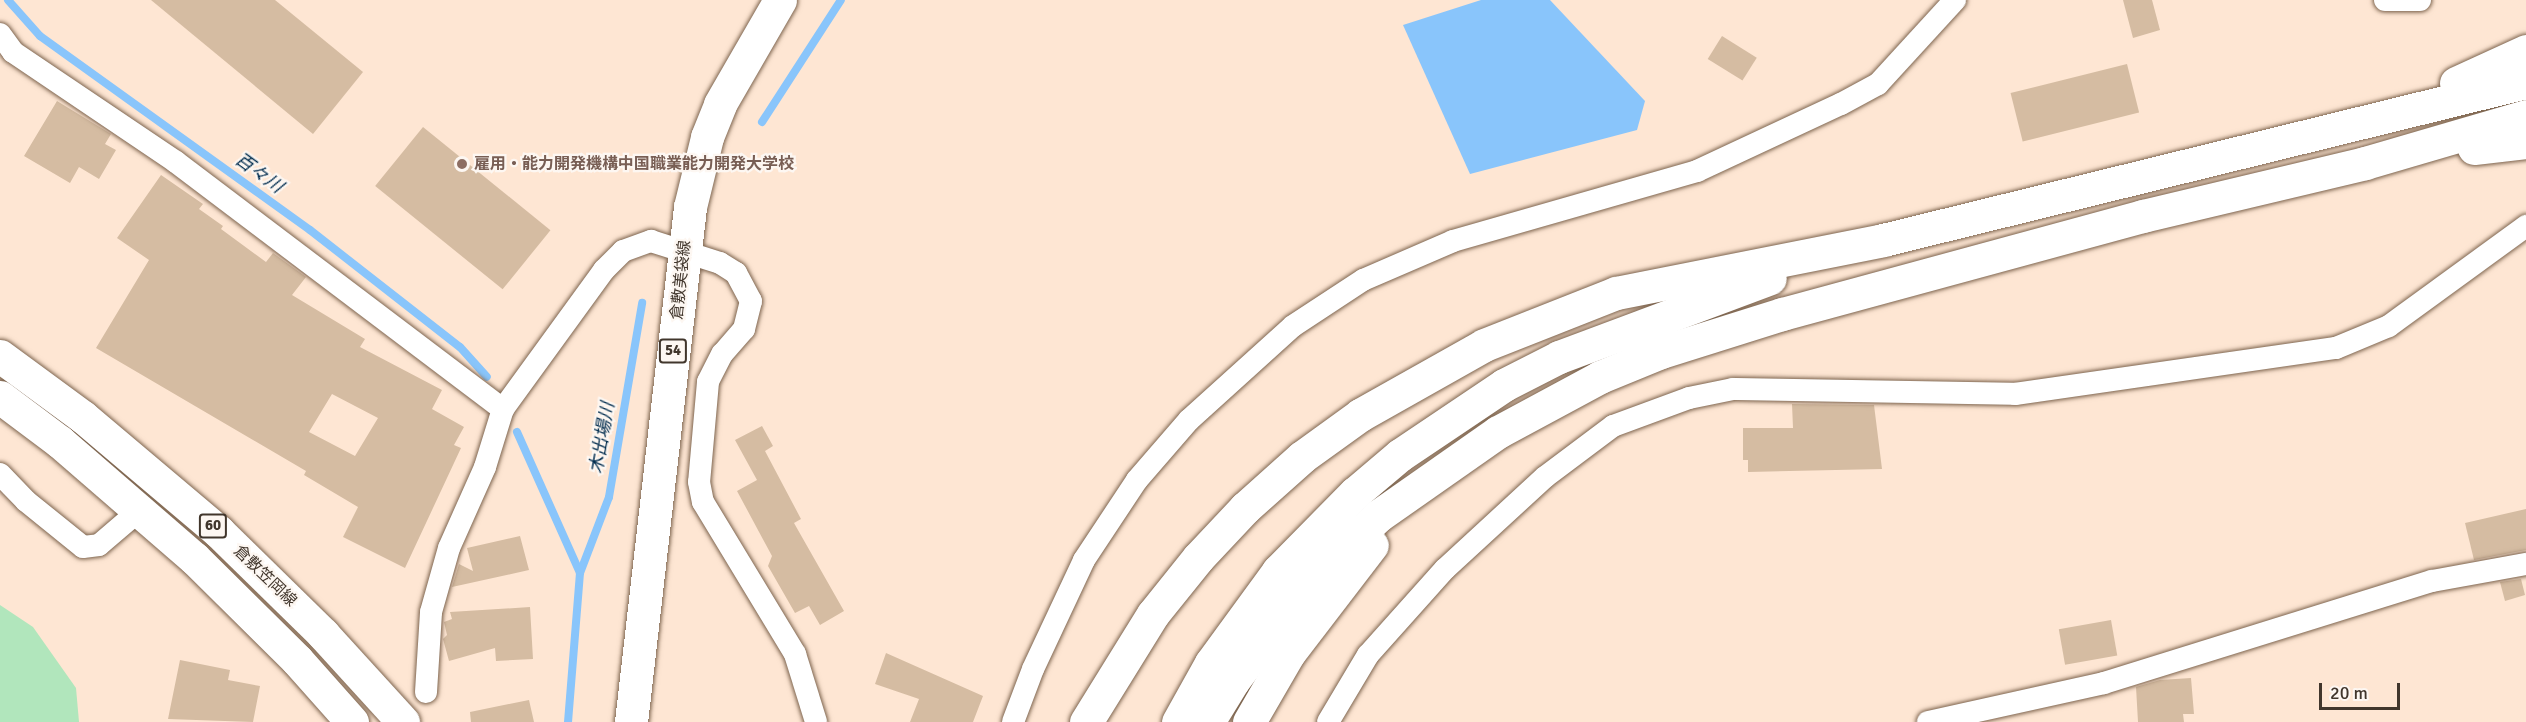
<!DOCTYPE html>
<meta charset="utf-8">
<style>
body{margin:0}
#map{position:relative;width:2526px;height:722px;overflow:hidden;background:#fee6d3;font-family:Signika,"Noto Sans JP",sans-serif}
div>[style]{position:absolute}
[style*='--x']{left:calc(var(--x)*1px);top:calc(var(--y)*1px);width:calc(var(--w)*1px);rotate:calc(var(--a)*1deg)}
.green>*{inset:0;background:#b1e6bc}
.water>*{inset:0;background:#89c5fb}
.stream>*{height:8px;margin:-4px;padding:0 4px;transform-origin:4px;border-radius:4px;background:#89c5fb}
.building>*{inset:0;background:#d5bca2;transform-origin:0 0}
.roads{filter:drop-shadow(0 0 2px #7d644e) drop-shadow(0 0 2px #7d644e)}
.street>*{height:22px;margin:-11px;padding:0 11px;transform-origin:11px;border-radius:11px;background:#fff}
.primary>*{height:33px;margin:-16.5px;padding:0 16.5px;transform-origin:16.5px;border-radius:16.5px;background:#fff}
.highway>*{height:33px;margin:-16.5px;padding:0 16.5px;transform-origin:16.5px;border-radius:16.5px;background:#fff}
.dots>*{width:16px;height:16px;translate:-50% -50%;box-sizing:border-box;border:3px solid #fdf7f2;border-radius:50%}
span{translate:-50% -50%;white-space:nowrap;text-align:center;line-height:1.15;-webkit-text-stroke:4.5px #fdf7f2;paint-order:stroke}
.shield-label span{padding:2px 4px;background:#fdf7f2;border:2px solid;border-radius:4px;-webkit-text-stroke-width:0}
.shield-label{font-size:15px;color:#41362c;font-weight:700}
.education-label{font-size:16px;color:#785e54;font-weight:700}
.left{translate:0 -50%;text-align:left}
.street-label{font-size:16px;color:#41362c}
.water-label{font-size:18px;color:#002c4e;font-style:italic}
.scale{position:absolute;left:2319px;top:683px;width:81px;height:27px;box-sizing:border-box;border:3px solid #41362c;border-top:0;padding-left:8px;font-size:18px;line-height:21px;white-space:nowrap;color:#41362c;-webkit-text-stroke:4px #fdf7f2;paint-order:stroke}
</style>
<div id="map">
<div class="green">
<i style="clip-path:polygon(0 605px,33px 627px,76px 688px,79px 722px,0 722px)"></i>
</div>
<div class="water">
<i style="clip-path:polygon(1481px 0,1550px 0,1645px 101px,1637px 130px,1470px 174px,1403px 25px)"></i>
</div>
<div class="stream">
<i style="--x:8;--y:0;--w:48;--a:48.4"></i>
<i style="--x:40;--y:36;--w:332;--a:35.7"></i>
<i style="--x:310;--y:230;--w:190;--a:38"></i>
<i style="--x:460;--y:347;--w:40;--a:48"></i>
<i style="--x:762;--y:122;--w:145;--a:-57.1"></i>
<i style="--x:517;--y:432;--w:154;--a:65.9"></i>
<i style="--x:568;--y:722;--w:149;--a:-85.4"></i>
<i style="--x:580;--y:573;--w:81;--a:-69.1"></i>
<i style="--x:609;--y:497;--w:197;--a:-80.3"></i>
</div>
<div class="building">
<i style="clip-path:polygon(151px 0,275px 0,363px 72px,313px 134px)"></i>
<i style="clip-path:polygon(2123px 0,2152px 0,2160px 30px,2133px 38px)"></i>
<i style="left:1722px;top:36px;width:41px;height:27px;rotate:32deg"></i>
<i style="left:2127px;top:64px;width:50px;height:120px;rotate:76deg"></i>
<i style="clip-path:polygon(57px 101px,111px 134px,105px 144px,116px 150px,99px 179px,79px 167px,70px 183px,24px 156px)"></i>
<i style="left:423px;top:127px;width:164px;height:76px;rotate:39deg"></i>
<i style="clip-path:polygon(evenodd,161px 175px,203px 204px,199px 209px,223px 226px,221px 229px,266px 262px,273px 253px,306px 277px,292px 295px,365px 339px,360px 347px,442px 390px,432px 409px,464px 427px,454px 445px,461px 448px,405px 568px,343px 537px,358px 507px,304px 475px,306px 471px,96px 348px,149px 260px,117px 238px,161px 175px,332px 394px,378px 418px,355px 456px,309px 432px,332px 394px)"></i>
<i style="clip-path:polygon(1792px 404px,1874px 405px,1882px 469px,1748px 472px,1748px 460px,1743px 460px,1743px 428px,1793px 428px)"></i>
<i style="clip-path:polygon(762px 426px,773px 446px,765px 451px,801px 519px,794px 523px,844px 611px,820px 625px,809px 606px,795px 613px,768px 566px,772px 556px,737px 491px,757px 480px,735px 440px)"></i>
<i style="clip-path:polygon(2526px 509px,2526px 550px,2474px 560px,2465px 523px)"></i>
<i style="clip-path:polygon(520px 536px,529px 570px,452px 587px,459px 564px,473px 571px,467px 548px)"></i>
<i style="clip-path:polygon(2521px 579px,2525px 595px,2505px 601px,2500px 582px)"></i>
<i style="clip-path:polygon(530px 607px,533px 659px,496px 661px,495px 648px,449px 661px,443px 639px,447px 635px,444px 622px,452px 619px,450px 612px)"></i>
<i style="left:2111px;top:620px;width:36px;height:53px;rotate:80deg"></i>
<i style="clip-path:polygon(886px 653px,983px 696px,973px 722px,910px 722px,919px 699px,875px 684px)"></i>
<i style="clip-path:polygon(180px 660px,230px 670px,228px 680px,260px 686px,253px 722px,168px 719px)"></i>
<i style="clip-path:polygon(2191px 678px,2194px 714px,2183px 714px,2184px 722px,2138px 722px,2136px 687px,2160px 680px)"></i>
<i style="clip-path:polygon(529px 700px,534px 722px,471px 722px,470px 712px)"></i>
</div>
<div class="roads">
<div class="street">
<i style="--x:2385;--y:0;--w:35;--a:0"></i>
<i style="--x:0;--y:34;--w:22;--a:54"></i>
<i style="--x:13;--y:52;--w:197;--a:34"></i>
<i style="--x:176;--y:162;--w:410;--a:37.1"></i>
<i style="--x:0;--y:474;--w:37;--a:46"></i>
<i style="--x:26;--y:501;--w:73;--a:38.9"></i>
<i style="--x:83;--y:547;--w:16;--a:-7"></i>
<i style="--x:99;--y:545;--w:54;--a:-40.5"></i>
<i style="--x:426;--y:692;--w:80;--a:-86.4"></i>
<i style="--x:431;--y:612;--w:66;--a:-74.3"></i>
<i style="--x:449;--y:548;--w:89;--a:-66"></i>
<i style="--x:485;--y:467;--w:61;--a:-72.8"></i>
<i style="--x:503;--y:409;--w:172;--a:-54"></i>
<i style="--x:604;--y:270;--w:27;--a:-45"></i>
<i style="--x:623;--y:251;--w:30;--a:-20"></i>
<i style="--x:651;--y:241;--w:72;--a:17.7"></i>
<i style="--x:720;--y:263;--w:19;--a:32"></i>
<i style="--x:736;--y:273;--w:32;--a:62"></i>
<i style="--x:751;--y:301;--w:29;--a:104"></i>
<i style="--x:744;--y:329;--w:33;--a:131"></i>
<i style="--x:722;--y:354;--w:31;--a:117"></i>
<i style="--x:708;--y:382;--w:100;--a:95.1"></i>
<i style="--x:699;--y:482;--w:20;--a:79"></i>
<i style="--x:703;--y:502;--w:178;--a:58.8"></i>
<i style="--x:795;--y:654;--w:71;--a:72.8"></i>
<i style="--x:1013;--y:722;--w:57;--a:-69.3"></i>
<i style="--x:1033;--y:669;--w:120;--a:-64.9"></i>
<i style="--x:1084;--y:560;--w:96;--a:-56.5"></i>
<i style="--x:1137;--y:480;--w:79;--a:-49.1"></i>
<i style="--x:1189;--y:420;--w:140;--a:-42.1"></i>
<i style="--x:1293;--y:326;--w:84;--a:-33.3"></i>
<i style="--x:1363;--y:280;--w:98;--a:-23.4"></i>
<i style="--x:1453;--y:241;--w:254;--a:-16"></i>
<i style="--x:1697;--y:171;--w:159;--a:-25"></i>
<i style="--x:1841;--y:104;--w:42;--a:-28.4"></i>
<i style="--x:1878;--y:84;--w:114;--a:-47.5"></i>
<i style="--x:1328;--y:722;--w:78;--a:-59.2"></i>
<i style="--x:1368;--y:655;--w:115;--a:-48.2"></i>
<i style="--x:1445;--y:569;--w:136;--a:-42.6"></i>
<i style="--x:1545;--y:477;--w:85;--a:-36.9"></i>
<i style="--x:1613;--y:426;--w:81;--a:-20.2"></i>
<i style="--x:1689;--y:398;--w:45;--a:-11.6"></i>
<i style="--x:1733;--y:389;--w:282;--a:1"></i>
<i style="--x:2015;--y:394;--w:324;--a:-8.2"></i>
<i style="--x:2336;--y:348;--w:57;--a:-22.5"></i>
<i style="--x:2389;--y:326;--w:170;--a:-36.1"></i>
<i style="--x:1928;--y:722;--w:180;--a:-12.5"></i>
<i style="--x:2104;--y:683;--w:343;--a:-17.3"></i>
<i style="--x:2432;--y:581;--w:96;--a:-10.3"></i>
</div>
<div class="primary">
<i style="--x:0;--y:356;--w:103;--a:36.3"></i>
<i style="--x:83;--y:417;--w:178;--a:40.2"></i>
<i style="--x:219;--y:532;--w:146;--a:44.4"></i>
<i style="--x:323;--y:634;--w:119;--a:47.7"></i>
<i style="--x:0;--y:397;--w:75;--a:36.9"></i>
<i style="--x:60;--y:442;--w:177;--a:40.9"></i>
<i style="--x:194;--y:558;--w:145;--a:44.7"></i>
<i style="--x:297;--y:660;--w:83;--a:48.4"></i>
<i style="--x:631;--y:722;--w:518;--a:-83.46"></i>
<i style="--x:690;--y:207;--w:72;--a:-76.3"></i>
<i style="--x:707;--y:137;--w:35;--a:-68"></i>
<i style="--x:720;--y:104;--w:120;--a:-60"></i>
</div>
<div class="highway">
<i style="--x:2456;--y:83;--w:77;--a:-24.6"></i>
<i style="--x:2474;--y:148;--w:52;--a:-6.6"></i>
<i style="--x:1086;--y:722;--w:127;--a:-58.2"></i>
<i style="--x:1153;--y:614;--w:72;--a:-51.2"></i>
<i style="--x:1198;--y:558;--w:69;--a:-46.8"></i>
<i style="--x:1245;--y:508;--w:76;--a:-41.8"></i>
<i style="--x:1302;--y:457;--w:72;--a:-35.9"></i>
<i style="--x:1360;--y:415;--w:142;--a:-29.4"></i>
<i style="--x:1484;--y:345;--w:142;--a:-21.5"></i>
<i style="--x:1616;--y:293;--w:272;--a:-11.2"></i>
<i style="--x:1883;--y:240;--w:662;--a:-13.81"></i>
<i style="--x:1178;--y:722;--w:68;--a:-60.8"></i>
<i style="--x:1211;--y:663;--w:114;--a:-53.9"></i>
<i style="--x:1278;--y:571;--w:110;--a:-45.4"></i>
<i style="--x:1355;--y:493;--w:59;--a:-40.2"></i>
<i style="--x:1400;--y:455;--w:125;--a:-33.9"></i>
<i style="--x:1504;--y:385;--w:62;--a:-27"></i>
<i style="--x:1559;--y:357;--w:225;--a:-20.5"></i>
<i style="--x:1208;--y:722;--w:48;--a:-58.6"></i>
<i style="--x:1233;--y:681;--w:111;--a:-53"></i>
<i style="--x:1300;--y:592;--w:109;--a:-44.3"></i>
<i style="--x:1378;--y:516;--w:146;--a:-35"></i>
<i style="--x:1498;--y:432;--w:116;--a:-28.3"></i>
<i style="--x:1600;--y:377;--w:66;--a:-22.3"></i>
<i style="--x:1661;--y:352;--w:127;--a:-17.4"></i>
<i style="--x:1782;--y:314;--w:374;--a:-15.2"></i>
<i style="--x:2143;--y:216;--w:228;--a:-13.4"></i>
<i style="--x:2365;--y:163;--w:168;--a:-16.3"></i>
<i style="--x:1249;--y:722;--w:80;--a:-59.9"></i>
<i style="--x:1289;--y:653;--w:136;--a:-52.5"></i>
</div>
</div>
<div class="dots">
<i style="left:462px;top:164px;background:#8d6e63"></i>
</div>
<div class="shield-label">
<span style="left:673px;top:351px">54</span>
<span style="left:213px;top:526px">60</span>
</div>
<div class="education-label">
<span class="left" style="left:474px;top:164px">雇用・能力開発機構中国職業能力開発大学校</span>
</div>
<div class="street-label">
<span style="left:681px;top:280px;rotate:-84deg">倉敷美袋線</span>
<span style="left:265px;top:576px;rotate:44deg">倉敷笠岡線</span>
</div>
<div class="water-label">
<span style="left:259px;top:173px;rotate:36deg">百々川</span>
<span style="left:602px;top:438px;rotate:-80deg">木出場川</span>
</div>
<div class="scale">20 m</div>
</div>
